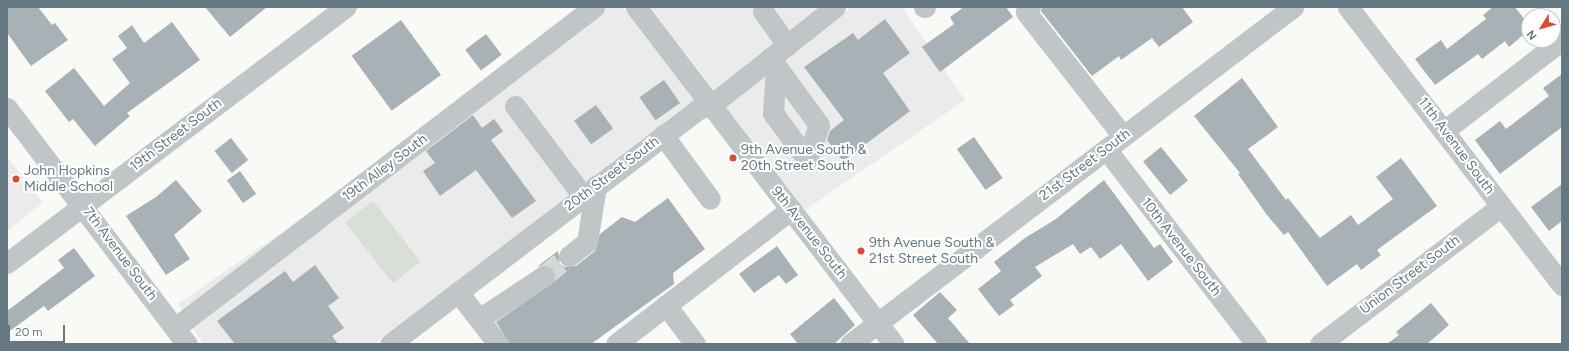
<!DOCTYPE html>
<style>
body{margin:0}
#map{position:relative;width:1569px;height:351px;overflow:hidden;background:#f9f9f6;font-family:Figtree,sans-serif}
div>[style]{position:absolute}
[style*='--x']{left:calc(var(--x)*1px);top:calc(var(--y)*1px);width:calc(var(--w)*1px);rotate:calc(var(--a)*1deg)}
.built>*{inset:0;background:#eaebea}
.green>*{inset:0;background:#d9ded6;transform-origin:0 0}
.building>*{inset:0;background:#a7b1b6;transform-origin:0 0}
.minor-tunnel>*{height:21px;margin-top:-10.5px;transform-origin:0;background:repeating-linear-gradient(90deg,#d4d8d8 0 21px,transparent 0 31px)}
.minor>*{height:21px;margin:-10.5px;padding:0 10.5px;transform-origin:10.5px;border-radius:10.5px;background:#c0c5c8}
.dots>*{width:11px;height:11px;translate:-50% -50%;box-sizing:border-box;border:2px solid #fff;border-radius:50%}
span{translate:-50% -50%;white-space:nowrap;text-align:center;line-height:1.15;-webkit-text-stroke:4px #fff;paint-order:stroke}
.street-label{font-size:14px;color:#657780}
.poi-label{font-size:14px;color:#657780}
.left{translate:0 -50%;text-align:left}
.frame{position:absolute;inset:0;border:8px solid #657780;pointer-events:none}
.north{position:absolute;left:1521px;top:8px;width:40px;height:40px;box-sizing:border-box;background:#fff;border:1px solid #c1c9cc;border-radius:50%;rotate:233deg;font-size:11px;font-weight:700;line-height:16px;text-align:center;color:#657780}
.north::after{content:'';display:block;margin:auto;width:14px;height:18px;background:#dd4c32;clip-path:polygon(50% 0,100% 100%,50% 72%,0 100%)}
.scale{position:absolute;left:8px;top:325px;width:57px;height:18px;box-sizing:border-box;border:2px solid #657780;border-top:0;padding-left:5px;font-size:12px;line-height:14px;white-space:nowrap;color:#657780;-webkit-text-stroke:3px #fff;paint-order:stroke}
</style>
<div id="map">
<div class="built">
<i style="clip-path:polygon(606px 7px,622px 7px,694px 100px,374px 344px,203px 344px,178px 304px)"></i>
<i style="clip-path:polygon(650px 7px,819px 7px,714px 90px)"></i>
<i style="clip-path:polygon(852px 7px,902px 7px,965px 100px,805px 210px,725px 106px)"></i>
<i style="clip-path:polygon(7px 156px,43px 203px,7px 231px)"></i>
</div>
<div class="green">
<i style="left:373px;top:201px;width:77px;height:35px;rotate:52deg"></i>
</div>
<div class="building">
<i style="clip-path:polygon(7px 7px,38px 7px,52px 25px,55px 23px,68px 40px,31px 66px,7px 33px)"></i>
<i style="clip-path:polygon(205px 7px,267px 7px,230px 37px)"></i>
<i style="clip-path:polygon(964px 7px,1006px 7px,1013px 17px,940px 72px,922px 47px,954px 24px,950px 17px)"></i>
<i style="clip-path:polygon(1042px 7px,1182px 7px,1193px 22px,1159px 47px,1152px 38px,1121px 60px,1119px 56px,1092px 76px,1041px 11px)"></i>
<i style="clip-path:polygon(1493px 7px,1515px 7px,1529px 25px,1529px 30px,1509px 47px,1505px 41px,1482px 59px,1478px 54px,1435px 85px,1415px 59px,1441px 40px,1447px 49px,1486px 19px,1483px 15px)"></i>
<i style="clip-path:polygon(885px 19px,910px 53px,883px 73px,910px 111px,843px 161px,827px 140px,830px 131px,844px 120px,804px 67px,853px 33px,858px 40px)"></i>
<i style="left:401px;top:20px;width:68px;height:61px;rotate:54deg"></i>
<i style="clip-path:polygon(172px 22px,200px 60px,127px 113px,130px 116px,95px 146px,73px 119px,69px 122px,45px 91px,74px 68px,104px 106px,130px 83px,112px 59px,127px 48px,118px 36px,132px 25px,144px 43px)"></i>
<i style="left:486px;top:34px;width:26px;height:26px;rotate:53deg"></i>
<i style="clip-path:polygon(1562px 74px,1562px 127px,1500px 174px,1475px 140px,1500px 121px,1506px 129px,1549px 96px,1543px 88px)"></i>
<i style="clip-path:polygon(1242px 78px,1278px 127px,1248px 149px,1286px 200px,1288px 198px,1320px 238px,1351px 215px,1358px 225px,1393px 199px,1376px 177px,1401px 158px,1437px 206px,1377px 250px,1381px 255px,1361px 270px,1357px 264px,1327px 286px,1288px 232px,1284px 235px,1267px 215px,1238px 174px,1240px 173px,1194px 116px)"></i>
<i style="left:664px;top:80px;width:28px;height:30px;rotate:55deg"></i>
<i style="left:596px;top:105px;width:29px;height:27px;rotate:54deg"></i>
<i style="clip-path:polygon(473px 115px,482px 128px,494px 119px,503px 131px,491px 140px,536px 201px,512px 218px,476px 170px,440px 196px,423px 171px,435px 163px,426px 151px)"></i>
<i style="left:974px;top:137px;width:50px;height:21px;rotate:55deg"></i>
<i style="left:231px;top:138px;width:28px;height:21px;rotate:52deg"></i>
<i style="left:1161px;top:147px;width:43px;height:23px;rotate:51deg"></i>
<i style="left:240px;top:171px;width:28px;height:16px;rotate:55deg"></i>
<i style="clip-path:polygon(176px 180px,202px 211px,174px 235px,190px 259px,166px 275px,126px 216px,156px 197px)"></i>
<i style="clip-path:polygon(1104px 180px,1154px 248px,1160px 244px,1173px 262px,1148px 281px,1121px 244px,1100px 259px,1091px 247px,1080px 254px,1073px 244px,1035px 267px,1042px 276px,1010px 300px,1014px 305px,999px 316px,978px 289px,1001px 271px,994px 262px,1025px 238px,1056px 219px)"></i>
<i style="clip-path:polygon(1562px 184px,1562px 221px,1549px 231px,1531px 207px)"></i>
<i style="clip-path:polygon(668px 198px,705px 249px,673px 273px,674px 284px,591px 344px,510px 344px,496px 322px,555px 281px,554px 269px,549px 265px,538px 266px,558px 251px,560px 264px,565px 267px,576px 266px,595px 251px,600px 234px,622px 217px,635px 222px)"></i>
<i style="clip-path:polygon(777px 246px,798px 275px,786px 284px,779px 275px,754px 293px,739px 274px)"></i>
<i style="clip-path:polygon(74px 248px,95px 276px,48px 311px,44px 306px,7px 333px,7px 311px,64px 268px,58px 260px)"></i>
<i style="clip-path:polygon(315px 265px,339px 298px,328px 306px,344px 328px,332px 336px,338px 344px,235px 344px,217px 321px,285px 271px,293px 282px)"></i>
<i style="clip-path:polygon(940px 292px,957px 310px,948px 318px,970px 344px,938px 344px,913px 315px)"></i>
<i style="clip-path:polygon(834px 298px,855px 325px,834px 344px,798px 344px,790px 334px)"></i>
<i style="clip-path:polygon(1431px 303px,1449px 325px,1427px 344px,1387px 344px,1399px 335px,1396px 332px)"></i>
</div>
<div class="minor-tunnel">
<i style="--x:544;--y:276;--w:32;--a:-39"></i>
</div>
<div class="minor">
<i style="--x:636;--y:7;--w:424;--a:52.6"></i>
<i style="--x:924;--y:7;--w:1;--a:0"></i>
<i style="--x:1030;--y:7;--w:6;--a:129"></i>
<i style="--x:1026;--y:12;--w:157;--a:52"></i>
<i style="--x:1348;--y:7;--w:351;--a:52.4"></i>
<i style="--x:763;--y:11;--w:42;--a:54.8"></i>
<i style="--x:770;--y:58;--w:10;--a:53"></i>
<i style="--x:776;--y:66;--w:73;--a:53.9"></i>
<i style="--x:819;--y:125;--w:36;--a:109"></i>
<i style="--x:807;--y:159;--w:57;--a:-126.5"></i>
<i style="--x:773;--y:113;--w:47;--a:-86.3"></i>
<i style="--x:515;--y:106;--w:113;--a:52.9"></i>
<i style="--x:7;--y:108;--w:297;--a:52.7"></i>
<i style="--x:1445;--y:130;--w:148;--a:-37.6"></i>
<i style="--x:663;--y:135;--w:79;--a:53.7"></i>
<i style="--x:1106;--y:149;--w:246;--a:52.4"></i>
<i style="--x:569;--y:256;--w:23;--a:-38"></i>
<i style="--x:587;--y:242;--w:57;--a:-80.9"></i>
<i style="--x:7;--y:263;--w:425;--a:-37.1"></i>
<i style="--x:458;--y:292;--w:66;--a:52.4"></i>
<i style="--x:666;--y:305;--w:49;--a:53.4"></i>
<i style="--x:479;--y:319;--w:78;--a:-33.5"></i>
<i style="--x:175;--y:328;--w:528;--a:-37.46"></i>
<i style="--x:390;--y:344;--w:387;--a:-37.3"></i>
<i style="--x:698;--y:109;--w:14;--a:-17"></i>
<i style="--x:711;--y:105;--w:158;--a:-38.3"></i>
<i style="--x:616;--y:344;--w:221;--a:-37.6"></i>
<i style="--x:850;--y:344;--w:557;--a:-37.26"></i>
<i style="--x:1320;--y:344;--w:228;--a:-37.3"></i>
</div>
<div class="dots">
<i style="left:733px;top:158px;background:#dd4c32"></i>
<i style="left:16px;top:179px;background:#dd4c32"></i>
<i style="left:861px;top:251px;background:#dd4c32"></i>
</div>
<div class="street-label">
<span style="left:176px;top:135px;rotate:-37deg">19th Street South</span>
<span style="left:1456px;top:146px;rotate:53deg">11th Avenue South</span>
<span style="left:1085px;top:165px;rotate:-37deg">21st Street South</span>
<span style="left:385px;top:168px;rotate:-37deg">19th Alley South</span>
<span style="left:612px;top:174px;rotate:-37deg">20th Street South</span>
<span style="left:809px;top:233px;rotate:52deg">9th Avenue South</span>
<span style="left:1181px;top:247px;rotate:52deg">10th Avenue South</span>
<span style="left:120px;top:254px;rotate:53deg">7th Avenue South</span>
<span style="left:1410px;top:275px;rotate:-37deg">Union Street South</span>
</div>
<div class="poi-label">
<span class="left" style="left:741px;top:158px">9th Avenue South &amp;<br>20th Street South</span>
<span class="left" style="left:24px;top:179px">John Hopkins<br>Middle School</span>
<span class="left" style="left:869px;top:251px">9th Avenue South &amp;<br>21st Street South</span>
</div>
<div class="frame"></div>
<div class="north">N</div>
<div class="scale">20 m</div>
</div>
